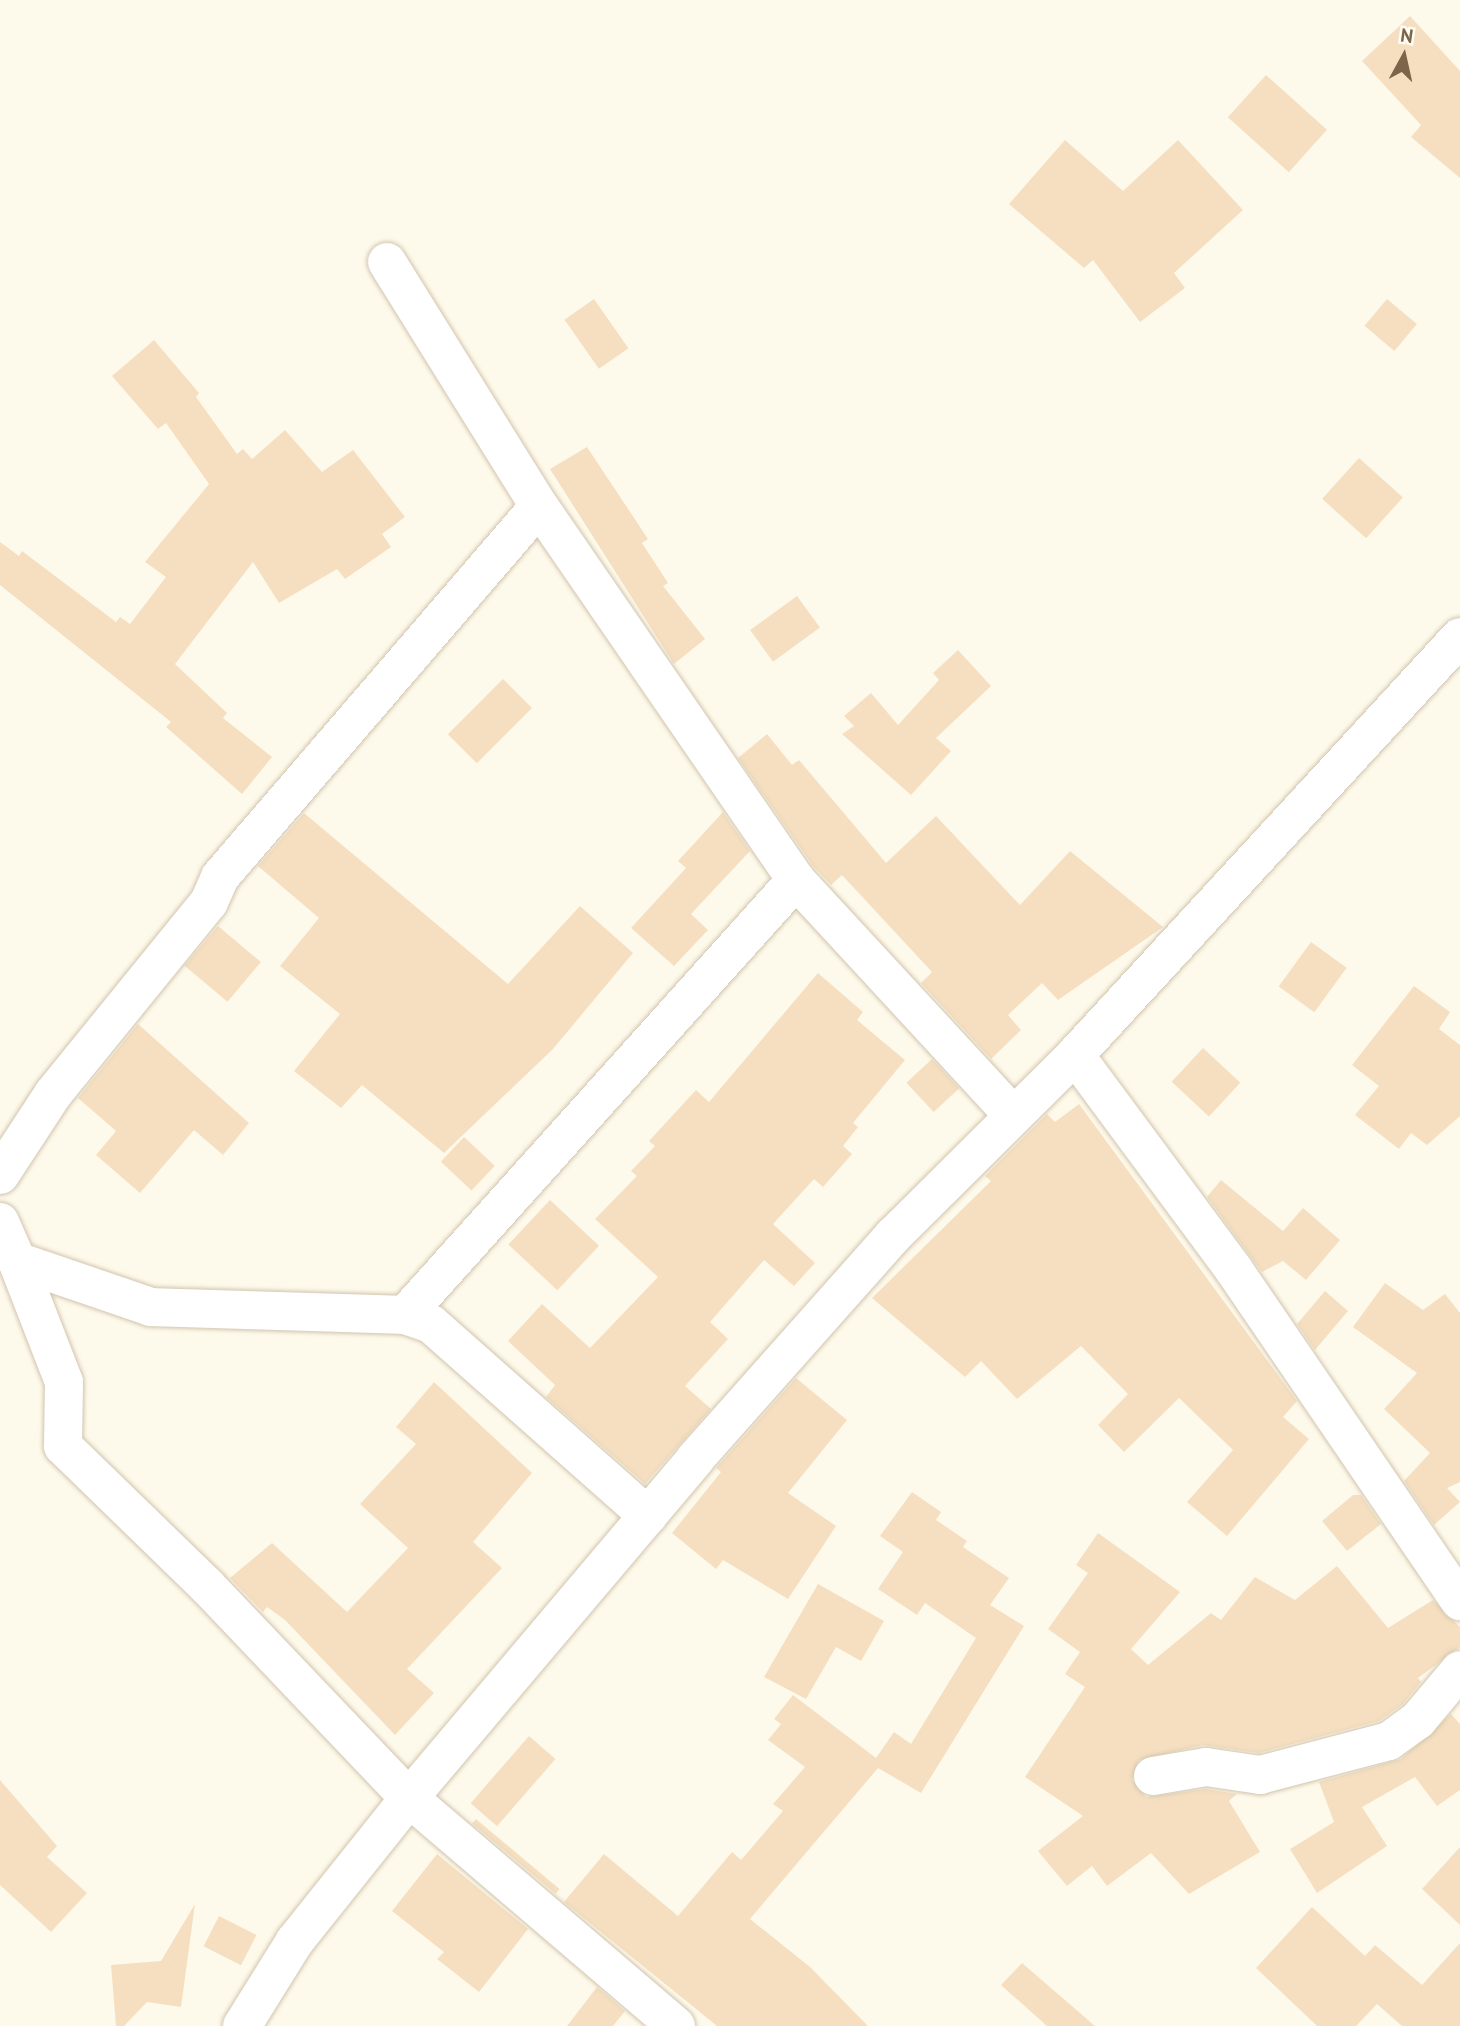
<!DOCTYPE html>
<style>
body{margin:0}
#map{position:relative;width:1460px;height:2026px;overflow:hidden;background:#fefaeb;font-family:"PT Sans",sans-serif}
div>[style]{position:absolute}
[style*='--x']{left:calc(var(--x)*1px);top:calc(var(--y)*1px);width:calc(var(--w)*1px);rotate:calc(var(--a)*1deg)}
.building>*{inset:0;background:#f5dfc0;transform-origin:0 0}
.roads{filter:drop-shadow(0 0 2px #d2c4ae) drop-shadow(0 0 2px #d2c4ae)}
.minor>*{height:38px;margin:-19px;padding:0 19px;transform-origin:19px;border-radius:19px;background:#fff}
span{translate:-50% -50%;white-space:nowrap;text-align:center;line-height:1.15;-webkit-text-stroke:5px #fffcf2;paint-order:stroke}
.north{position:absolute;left:1369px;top:21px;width:70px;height:70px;-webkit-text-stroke:5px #fffcf2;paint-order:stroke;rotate:8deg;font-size:19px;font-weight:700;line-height:28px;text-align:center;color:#7c654a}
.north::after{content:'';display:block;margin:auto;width:24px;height:32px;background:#7c654a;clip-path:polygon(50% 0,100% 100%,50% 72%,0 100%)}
</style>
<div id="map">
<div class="building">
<i style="clip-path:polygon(1410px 16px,1460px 71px,1460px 178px,1411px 137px,1421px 125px,1362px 61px)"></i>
<i style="left:1266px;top:75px;width:82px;height:57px;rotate:42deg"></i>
<i style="clip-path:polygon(1065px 140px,1123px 191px,1178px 140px,1243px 210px,1174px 273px,1185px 288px,1140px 322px,1093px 260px,1084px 268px,1009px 204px)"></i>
<i style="left:594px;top:299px;width:60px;height:36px;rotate:55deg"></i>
<i style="left:1387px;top:299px;width:39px;height:35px;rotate:40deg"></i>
<i style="clip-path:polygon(154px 340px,199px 393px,196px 397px,237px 454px,243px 449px,252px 459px,285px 430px,322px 472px,353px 450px,405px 517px,382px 534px,391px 547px,345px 579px,337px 569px,279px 603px,253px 562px,175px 664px,227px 713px,223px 718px,272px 757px,242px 794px,166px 727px,171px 722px,0 585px,0 542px,19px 556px,22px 551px,116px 622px,120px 617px,130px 624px,166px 577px,145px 562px,209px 484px,166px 423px,158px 429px,112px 376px)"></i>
<i style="clip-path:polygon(587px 447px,648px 539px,642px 543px,668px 583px,663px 586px,705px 639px,674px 664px,550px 469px)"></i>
<i style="left:1359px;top:458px;width:59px;height:55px;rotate:42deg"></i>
<i style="left:797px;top:596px;width:39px;height:58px;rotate:54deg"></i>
<i style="clip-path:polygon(958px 650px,991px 686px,936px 738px,951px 751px,911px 795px,842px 734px,854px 726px,844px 716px,871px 693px,898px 725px,939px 680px,933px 673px)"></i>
<i style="left:503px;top:679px;width:41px;height:78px;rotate:45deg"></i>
<i style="clip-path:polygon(767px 734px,792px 765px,799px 760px,886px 863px,936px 816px,1020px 905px,1070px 851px,1163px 927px,1058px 1000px,1042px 983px,1008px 1015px,1021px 1030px,991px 1059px,921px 983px,932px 972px,842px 875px,831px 885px,813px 866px,738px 758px)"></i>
<i style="clip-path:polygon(723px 812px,750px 851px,691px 914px,708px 930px,674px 966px,631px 928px,686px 868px,678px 861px)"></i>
<i style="clip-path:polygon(304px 813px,508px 984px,580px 906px,633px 953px,553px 1049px,444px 1153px,362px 1085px,341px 1108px,294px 1071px,340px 1014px,280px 966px,319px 918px,258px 866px)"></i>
<i style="left:218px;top:926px;width:56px;height:52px;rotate:40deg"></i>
<i style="left:1311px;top:942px;width:44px;height:55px;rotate:36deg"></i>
<i style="clip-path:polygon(818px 973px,863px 1012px,857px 1020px,905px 1060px,853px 1123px,858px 1127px,843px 1146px,852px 1154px,823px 1187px,814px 1179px,773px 1224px,815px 1263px,794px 1286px,764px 1260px,710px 1322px,728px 1339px,685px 1386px,711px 1409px,645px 1484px,546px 1397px,555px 1385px,508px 1341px,542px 1304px,590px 1348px,658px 1277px,595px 1219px,637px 1176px,631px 1171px,655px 1146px,649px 1141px,696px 1090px,709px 1102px)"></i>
<i style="clip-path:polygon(1414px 986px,1450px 1012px,1439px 1029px,1460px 1045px,1460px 1116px,1427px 1145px,1411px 1133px,1399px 1149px,1355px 1115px,1379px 1086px,1352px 1065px)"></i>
<i style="clip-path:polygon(138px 1024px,249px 1123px,223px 1155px,194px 1130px,140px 1193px,96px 1155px,116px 1131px,78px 1098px)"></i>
<i style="left:1203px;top:1048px;width:51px;height:46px;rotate:43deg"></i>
<i style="left:932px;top:1059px;width:40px;height:35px;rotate:47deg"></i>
<i style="clip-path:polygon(1079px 1104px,1297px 1401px,1283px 1417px,1309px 1439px,1227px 1536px,1187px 1502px,1233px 1450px,1179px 1398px,1124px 1452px,1098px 1425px,1128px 1394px,1081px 1346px,1017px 1399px,981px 1361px,965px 1377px,872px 1298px,991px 1181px,985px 1176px,1047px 1114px,1055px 1122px)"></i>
<i style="left:464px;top:1137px;width:42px;height:34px;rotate:43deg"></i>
<i style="clip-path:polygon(1221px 1180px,1283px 1231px,1303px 1208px,1340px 1240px,1306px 1280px,1283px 1261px,1262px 1272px,1207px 1197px)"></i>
<i style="left:550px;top:1200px;width:67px;height:61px;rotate:43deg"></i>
<i style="clip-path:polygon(1385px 1283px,1423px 1310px,1445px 1294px,1460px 1313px,1460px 1482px,1447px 1488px,1460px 1502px,1434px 1525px,1404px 1481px,1430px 1453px,1384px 1409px,1417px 1373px,1353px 1327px)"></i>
<i style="clip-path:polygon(1325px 1291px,1348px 1311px,1315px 1350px,1297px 1324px)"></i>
<i style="clip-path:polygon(796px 1378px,847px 1420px,788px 1493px,836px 1526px,788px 1599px,723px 1560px,716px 1569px,672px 1533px,721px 1472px,716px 1468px)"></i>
<i style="clip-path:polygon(434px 1382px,532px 1473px,473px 1542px,502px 1568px,407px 1669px,434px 1693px,395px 1735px,285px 1620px,267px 1607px,263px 1612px,230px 1578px,272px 1543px,347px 1612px,408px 1548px,360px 1504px,416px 1444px,396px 1427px)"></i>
<i style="clip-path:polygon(912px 1492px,941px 1512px,936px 1520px,967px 1541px,963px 1547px,1009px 1578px,990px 1605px,1024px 1626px,921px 1793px,878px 1768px,750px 1919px,810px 1967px,868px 2026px,717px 2026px,564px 1902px,604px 1854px,678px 1916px,732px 1852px,741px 1860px,783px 1811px,773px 1804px,805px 1767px,768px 1740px,781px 1724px,774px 1719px,793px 1695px,876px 1758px,894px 1732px,911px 1744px,976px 1638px,925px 1603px,917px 1615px,878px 1589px,903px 1552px,880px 1536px)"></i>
<i style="clip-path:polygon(1353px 1495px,1361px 1495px,1381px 1524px,1347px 1551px,1322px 1521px)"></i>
<i style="clip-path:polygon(1098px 1533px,1180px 1592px,1131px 1649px,1148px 1665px,1211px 1613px,1221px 1620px,1255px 1577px,1295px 1600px,1337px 1566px,1388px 1628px,1433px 1600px,1460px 1627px,1460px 1647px,1418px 1678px,1421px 1682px,1403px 1704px,1379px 1721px,1259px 1753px,1203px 1745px,1139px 1760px,1132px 1780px,1146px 1797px,1206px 1789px,1237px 1794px,1229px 1801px,1260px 1852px,1189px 1894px,1151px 1853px,1107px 1886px,1092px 1866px,1067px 1886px,1038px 1851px,1083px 1816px,1025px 1777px,1085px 1687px,1065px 1674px,1080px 1652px,1048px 1629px,1088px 1573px,1076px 1565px)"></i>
<i style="clip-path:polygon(818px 1584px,884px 1621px,861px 1661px,836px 1647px,806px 1699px,764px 1677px)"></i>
<i style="clip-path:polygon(1451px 1714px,1460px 1724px,1460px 1790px,1437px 1806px,1415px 1777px,1362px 1807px,1387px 1846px,1317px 1893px,1290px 1849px,1334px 1822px,1319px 1782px,1401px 1759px)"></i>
<i style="left:529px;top:1736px;width:35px;height:89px;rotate:41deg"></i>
<i style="clip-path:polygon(0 1780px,57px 1846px,47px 1857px,87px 1893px,51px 1932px,0 1885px)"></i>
<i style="left:476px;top:1819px;width:109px;height:6px;rotate:40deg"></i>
<i style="clip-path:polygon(1460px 1847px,1460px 1925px,1422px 1889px)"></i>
<i style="clip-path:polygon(437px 1854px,528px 1929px,479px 1992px,437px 1959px,444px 1952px,392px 1911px)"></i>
<i style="clip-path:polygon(195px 1904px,181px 2007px,147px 2002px,124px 2026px,116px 2026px,111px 1965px,161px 1961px)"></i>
<i style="clip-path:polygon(1312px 1907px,1365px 1956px,1375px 1945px,1422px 1985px,1460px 1943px,1460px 2026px,1402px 2026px,1377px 2004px,1356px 2026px,1317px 2026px,1256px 1968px)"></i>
<i style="left:219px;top:1916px;width:42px;height:34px;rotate:27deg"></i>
<i style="clip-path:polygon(1022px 1963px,1095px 2026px,1047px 2026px,1001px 1985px)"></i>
<i style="clip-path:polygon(597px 1987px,625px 2011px,613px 2026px,567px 2026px)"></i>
</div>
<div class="roads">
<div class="minor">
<i style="--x:387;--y:262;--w:287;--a:58.1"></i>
<i style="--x:539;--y:506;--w:454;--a:55.5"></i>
<i style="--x:796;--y:880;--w:318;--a:47.3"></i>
<i style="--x:1075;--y:1055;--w:267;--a:53.5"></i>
<i style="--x:1234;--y:1270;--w:401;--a:55.7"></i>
<i style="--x:0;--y:1175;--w:97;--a:-56.8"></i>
<i style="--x:53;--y:1094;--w:247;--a:-50.9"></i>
<i style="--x:209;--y:902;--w:27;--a:-66"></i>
<i style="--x:220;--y:877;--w:489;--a:-49.3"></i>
<i style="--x:0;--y:1222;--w:43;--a:66.4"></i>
<i style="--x:405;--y:1315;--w:585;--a:-48.05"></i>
<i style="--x:648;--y:1516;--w:290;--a:-138.5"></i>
<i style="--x:431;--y:1324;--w:28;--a:-161"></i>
<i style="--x:405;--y:1315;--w:254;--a:-178.2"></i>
<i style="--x:151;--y:1307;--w:142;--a:-161.1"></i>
<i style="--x:17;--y:1261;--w:130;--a:68.8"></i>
<i style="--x:64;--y:1382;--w:64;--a:90.9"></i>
<i style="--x:63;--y:1446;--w:201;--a:44.2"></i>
<i style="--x:207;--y:1586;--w:293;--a:46.4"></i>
<i style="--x:409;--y:1798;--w:351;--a:40.5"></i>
<i style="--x:1153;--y:1776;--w:54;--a:-9.6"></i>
<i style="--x:1206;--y:1767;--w:55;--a:8.4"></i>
<i style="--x:1260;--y:1775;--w:133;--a:-14.8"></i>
<i style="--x:1389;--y:1741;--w:36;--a:-36"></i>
<i style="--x:1418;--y:1720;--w:65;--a:-50"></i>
<i style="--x:242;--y:2026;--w:100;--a:-58.1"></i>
<i style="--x:295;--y:1941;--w:183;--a:-51.4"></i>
<i style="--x:409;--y:1798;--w:444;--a:-49.8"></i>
<i style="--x:695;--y:1459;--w:298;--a:-48.4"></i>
<i style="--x:893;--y:1236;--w:257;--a:-44.8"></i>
<i style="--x:1075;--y:1055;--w:568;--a:-47.35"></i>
</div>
</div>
<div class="north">N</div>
</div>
